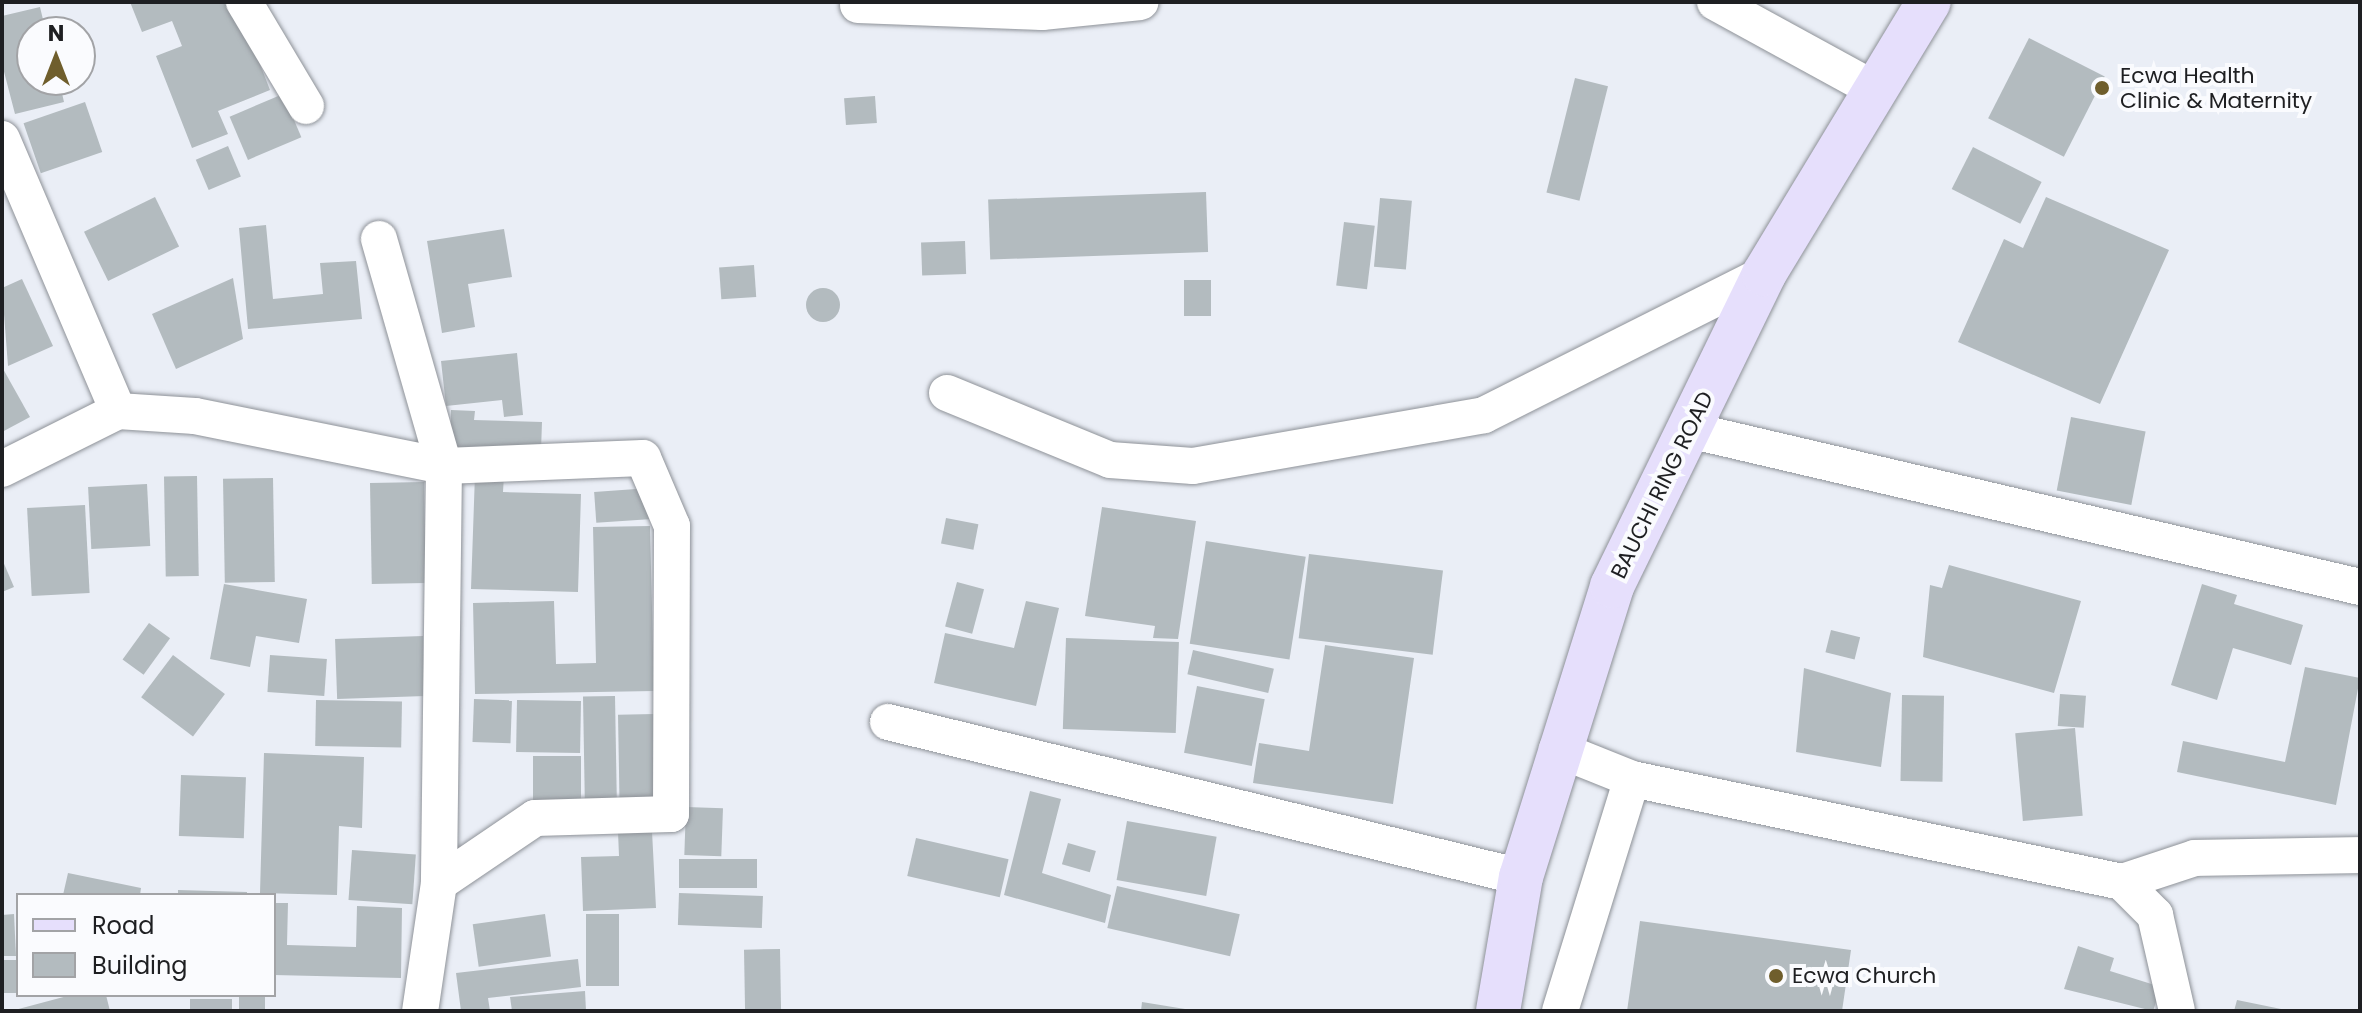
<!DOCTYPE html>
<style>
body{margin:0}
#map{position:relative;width:2362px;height:1013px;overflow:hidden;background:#eaeef6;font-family:Poppins,sans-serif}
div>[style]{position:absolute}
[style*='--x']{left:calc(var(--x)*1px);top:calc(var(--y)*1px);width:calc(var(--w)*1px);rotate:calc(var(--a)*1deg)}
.building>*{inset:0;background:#b3bbbf;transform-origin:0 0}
.round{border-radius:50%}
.roads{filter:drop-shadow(0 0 2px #8e9298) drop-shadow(0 0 2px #8e9298)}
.street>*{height:36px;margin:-18px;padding:0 18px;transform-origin:18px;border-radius:18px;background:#fff}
.primary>*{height:44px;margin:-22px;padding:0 22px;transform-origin:22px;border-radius:22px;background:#e6dffc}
.dots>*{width:22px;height:22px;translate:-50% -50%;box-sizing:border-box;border:4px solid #fafbfe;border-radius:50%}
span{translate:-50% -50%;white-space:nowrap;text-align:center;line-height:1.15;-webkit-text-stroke:8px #fafbfe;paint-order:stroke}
.poi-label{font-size:22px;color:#1e1f22}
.left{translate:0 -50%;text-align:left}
.street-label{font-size:22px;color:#1e1f22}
.frame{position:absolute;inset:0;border:4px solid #1e1f22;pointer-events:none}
.legend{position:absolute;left:16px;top:893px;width:260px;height:104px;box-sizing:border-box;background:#fafbfe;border:2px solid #a2a3a6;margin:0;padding:10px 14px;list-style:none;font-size:24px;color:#1e1f22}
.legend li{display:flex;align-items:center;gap:16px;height:40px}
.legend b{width:40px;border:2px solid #a2a3a6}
.north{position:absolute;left:16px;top:16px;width:80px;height:80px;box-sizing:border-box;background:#fafbfe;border:2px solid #a2a3a6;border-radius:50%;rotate:0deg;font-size:22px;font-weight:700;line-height:32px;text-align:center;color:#1e1f22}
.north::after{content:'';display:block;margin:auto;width:28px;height:36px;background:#6f5e2c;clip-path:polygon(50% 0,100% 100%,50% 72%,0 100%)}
</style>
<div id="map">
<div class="building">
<i style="clip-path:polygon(130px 2px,236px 2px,270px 90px,218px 111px,228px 134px,192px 148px,156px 56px,182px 46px,172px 21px,142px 32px)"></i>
<i style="clip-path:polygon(40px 7px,46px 32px,32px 32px,32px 80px,59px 80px,64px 102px,15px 114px,2px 64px,2px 16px)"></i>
<i style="left:2029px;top:38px;width:85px;height:90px;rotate:27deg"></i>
<i style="left:1575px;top:78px;width:34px;height:118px;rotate:14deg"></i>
<i style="left:283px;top:94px;width:47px;height:58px;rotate:67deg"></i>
<i style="left:875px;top:96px;width:27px;height:31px;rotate:86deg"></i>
<i style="left:85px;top:102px;width:53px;height:65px;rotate:71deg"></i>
<i style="left:228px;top:146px;width:33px;height:35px;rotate:67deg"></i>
<i style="left:1973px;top:147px;width:77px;height:47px;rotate:27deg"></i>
<i style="left:1206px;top:192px;width:60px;height:218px;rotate:88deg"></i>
<i style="left:155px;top:197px;width:55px;height:79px;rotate:64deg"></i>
<i style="clip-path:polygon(2046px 197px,2169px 250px,2100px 404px,1958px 342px,2004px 239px,2023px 248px)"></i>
<i style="left:1380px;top:198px;width:32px;height:69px;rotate:5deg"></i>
<i style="left:1344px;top:222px;width:31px;height:64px;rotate:7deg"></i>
<i style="clip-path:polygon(266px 225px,273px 299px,323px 294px,320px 263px,356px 261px,362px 319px,248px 329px,239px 228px)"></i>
<i style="clip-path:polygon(504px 229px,512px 277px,468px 284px,475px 327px,442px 333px,427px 241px)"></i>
<i style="left:965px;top:241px;width:33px;height:44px;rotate:88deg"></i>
<i style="left:754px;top:265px;width:32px;height:35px;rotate:86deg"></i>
<i style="clip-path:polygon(233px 278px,243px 339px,176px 369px,152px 314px)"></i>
<i style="clip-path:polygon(22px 279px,53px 346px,8px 366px,2px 288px)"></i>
<i style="left:1184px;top:280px;width:27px;height:36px"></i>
<i class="round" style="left:806px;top:288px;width:34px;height:34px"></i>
<i style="clip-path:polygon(517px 353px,523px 415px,504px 417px,502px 400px,446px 406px,441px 361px)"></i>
<i style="clip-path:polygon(2px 367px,30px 417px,2px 432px)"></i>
<i style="clip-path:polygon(451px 410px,475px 411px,474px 420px,542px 422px,541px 451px,450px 448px)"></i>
<i style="left:2071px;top:417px;width:76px;height:75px;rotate:11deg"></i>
<i style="clip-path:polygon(475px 474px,504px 475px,503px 492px,581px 494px,578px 592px,471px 589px)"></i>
<i style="left:197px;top:476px;width:100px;height:33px;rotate:89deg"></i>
<i style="left:273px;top:478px;width:104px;height:50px;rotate:89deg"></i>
<i style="left:424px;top:482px;width:101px;height:54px;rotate:89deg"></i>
<i style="left:147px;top:484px;width:62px;height:59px;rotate:87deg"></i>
<i style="left:650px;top:488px;width:31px;height:56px;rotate:86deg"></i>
<i style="left:85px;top:505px;width:88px;height:58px;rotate:87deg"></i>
<i style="clip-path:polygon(1102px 507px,1196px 521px,1178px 639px,1153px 638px,1155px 626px,1085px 616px)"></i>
<i style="left:946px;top:518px;width:33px;height:26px;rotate:11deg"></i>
<i style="clip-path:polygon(650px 526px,654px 691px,475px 694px,473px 603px,554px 601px,556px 664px,596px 663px,593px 527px)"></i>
<i style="left:1206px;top:541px;width:101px;height:104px;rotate:9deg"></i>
<i style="left:1309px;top:554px;width:135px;height:85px;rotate:7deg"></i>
<i style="clip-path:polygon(2px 559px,14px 587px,2px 592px)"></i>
<i style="clip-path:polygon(1949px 565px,2081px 601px,2054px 693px,1923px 657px,1930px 585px,1942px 588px)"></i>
<i style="left:957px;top:582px;width:28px;height:46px;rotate:15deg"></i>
<i style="clip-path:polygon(224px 584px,307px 599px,299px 643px,256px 636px,250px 667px,210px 659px)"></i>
<i style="clip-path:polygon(2202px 584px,2237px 595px,2234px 604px,2303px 625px,2291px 665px,2233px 648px,2217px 700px,2171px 685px)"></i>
<i style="clip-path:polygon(1026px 601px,1059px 608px,1036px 706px,934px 683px,945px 633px,1014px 648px)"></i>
<i style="left:149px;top:623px;width:26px;height:45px;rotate:36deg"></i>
<i style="left:1831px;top:630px;width:30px;height:23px;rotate:14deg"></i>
<i style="left:423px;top:636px;width:60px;height:88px;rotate:88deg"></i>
<i style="left:1066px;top:638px;width:113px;height:91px;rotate:2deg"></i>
<i style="clip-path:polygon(1325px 645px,1414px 658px,1393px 804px,1253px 783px,1259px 743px,1309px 751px)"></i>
<i style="left:1193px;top:650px;width:83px;height:25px;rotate:13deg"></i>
<i style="left:173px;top:655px;width:65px;height:53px;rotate:37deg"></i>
<i style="left:270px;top:655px;width:57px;height:37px;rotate:4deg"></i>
<i style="clip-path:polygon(2305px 667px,2360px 678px,2336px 805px,2177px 772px,2183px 741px,2285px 762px)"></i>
<i style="clip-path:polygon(1804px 668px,1891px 693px,1881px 767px,1796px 752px)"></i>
<i style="left:1197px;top:686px;width:69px;height:68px;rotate:11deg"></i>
<i style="left:2060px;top:694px;width:26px;height:32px;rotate:4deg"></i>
<i style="left:1902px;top:695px;width:42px;height:86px;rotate:1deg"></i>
<i style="left:615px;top:696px;width:106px;height:32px;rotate:89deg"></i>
<i style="left:474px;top:699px;width:38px;height:43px;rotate:2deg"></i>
<i style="left:316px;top:700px;width:86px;height:46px;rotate:1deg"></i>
<i style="left:517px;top:700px;width:64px;height:52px;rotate:1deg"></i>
<i style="left:654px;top:714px;width:84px;height:36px;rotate:89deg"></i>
<i style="left:2075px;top:728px;width:88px;height:60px;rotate:85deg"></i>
<i style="clip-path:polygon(264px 753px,364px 757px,362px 828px,339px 826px,337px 895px,260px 893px)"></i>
<i style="left:533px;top:756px;width:48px;height:49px"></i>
<i style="left:181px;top:775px;width:65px;height:61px;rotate:2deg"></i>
<i style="clip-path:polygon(1030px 791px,1061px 799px,1042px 873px,1111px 895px,1105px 923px,1004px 895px)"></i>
<i style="left:686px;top:807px;width:37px;height:48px;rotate:2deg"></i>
<i style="left:1127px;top:821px;width:91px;height:60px;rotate:10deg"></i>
<i style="clip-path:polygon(652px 831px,656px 908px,583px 911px,581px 857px,619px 856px,618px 832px)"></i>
<i style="left:916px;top:838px;width:95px;height:39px;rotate:13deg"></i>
<i style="left:1068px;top:843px;width:29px;height:22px;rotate:16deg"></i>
<i style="left:352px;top:850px;width:64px;height:50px;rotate:4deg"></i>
<i style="left:757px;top:859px;width:29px;height:78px;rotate:90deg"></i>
<i style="clip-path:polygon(68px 873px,141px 888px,140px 895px,63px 895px)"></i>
<i style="left:1117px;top:886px;width:126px;height:43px;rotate:13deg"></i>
<i style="clip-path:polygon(178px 890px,247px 892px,247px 895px,178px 895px)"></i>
<i style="left:679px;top:893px;width:84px;height:32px;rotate:2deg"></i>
<i style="clip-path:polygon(274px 903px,288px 903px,287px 945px,356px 947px,357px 906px,402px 908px,401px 978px,274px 975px)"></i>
<i style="clip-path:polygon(14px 914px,16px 956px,2px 956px,2px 915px)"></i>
<i style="left:545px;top:914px;width:43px;height:73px;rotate:82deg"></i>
<i style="left:586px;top:914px;width:33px;height:72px"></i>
<i style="clip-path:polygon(1640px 921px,1851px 950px,1842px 1011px,1627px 1011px)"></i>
<i style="clip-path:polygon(2078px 946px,2114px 958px,2110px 971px,2161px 987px,2153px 1011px,2064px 989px)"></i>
<i style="left:780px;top:949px;width:62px;height:36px;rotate:89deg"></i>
<i style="clip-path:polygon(578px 959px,581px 987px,488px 998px,490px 1011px,461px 1011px,456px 973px)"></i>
<i style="left:18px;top:960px;width:33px;height:16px;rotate:90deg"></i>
<i style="clip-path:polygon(585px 991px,586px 1011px,512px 1011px,510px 997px)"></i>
<i style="clip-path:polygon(71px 995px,106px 995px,110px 1011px,11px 1011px)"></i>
<i style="left:239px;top:995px;width:26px;height:16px"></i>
<i style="left:232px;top:999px;width:12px;height:42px;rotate:90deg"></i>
<i style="clip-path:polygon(2237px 1000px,2286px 1010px,2286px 1011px,2234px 1011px)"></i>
<i style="clip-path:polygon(1142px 1002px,1185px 1009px,1185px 1011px,1141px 1011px)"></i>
</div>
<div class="roads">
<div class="street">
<i style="--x:244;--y:2;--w:121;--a:59.2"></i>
<i style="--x:1715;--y:2;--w:179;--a:28.7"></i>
<i style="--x:858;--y:5;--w:184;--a:2.2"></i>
<i style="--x:1042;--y:12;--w:99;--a:-5.8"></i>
<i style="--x:2;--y:139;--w:296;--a:66.9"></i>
<i style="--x:379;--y:239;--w:236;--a:74"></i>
<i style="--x:444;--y:466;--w:199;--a:-2.3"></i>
<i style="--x:643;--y:458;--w:74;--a:66.9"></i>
<i style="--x:672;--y:526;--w:288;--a:90.2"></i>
<i style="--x:671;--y:814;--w:136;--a:178.3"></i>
<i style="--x:535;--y:818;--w:116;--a:145.9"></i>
<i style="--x:947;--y:393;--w:176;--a:22.3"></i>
<i style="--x:1110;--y:460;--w:83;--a:4.1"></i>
<i style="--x:1193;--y:466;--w:295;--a:-9.9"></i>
<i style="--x:1484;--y:415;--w:313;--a:-26.7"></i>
<i style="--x:1689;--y:430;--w:689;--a:13.17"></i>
<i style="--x:2;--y:469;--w:130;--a:-26.6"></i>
<i style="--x:118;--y:411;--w:77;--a:3.7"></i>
<i style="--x:195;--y:416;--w:254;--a:11.4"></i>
<i style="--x:444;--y:466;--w:417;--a:90.7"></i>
<i style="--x:439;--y:883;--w:129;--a:98.4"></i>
<i style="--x:888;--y:722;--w:652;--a:13.76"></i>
<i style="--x:1557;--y:749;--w:81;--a:21.8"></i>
<i style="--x:1632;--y:779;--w:501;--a:11.87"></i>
<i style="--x:2122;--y:882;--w:47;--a:45"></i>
<i style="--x:2155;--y:915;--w:98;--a:77.1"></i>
<i style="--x:2122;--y:882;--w:77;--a:-18.2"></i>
<i style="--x:2195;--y:858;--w:165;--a:-1"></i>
<i style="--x:1560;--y:1011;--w:243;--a:-72.8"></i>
</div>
<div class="primary">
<i style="--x:1498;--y:1011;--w:136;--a:-80.3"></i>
<i style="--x:1521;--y:877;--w:305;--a:-72.6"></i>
<i style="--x:1612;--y:586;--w:347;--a:-64"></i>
<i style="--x:1764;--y:274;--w:318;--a:-58.8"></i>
</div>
</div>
<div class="dots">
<i style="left:2102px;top:88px;background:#6f5e2c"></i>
<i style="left:1776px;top:976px;background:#6f5e2c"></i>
</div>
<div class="poi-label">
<span class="left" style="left:2120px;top:88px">Ecwa Health<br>Clinic &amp; Maternity</span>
<span class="left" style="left:1792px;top:976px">Ecwa Church</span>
</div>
<div class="street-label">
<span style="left:1662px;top:485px;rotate:-64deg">BAUCHI RING ROAD</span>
</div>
<div class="frame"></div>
<ul class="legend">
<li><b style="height:10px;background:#e6dffc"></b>Road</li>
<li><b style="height:22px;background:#b3bbbf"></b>Building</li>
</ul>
<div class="north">N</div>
</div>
